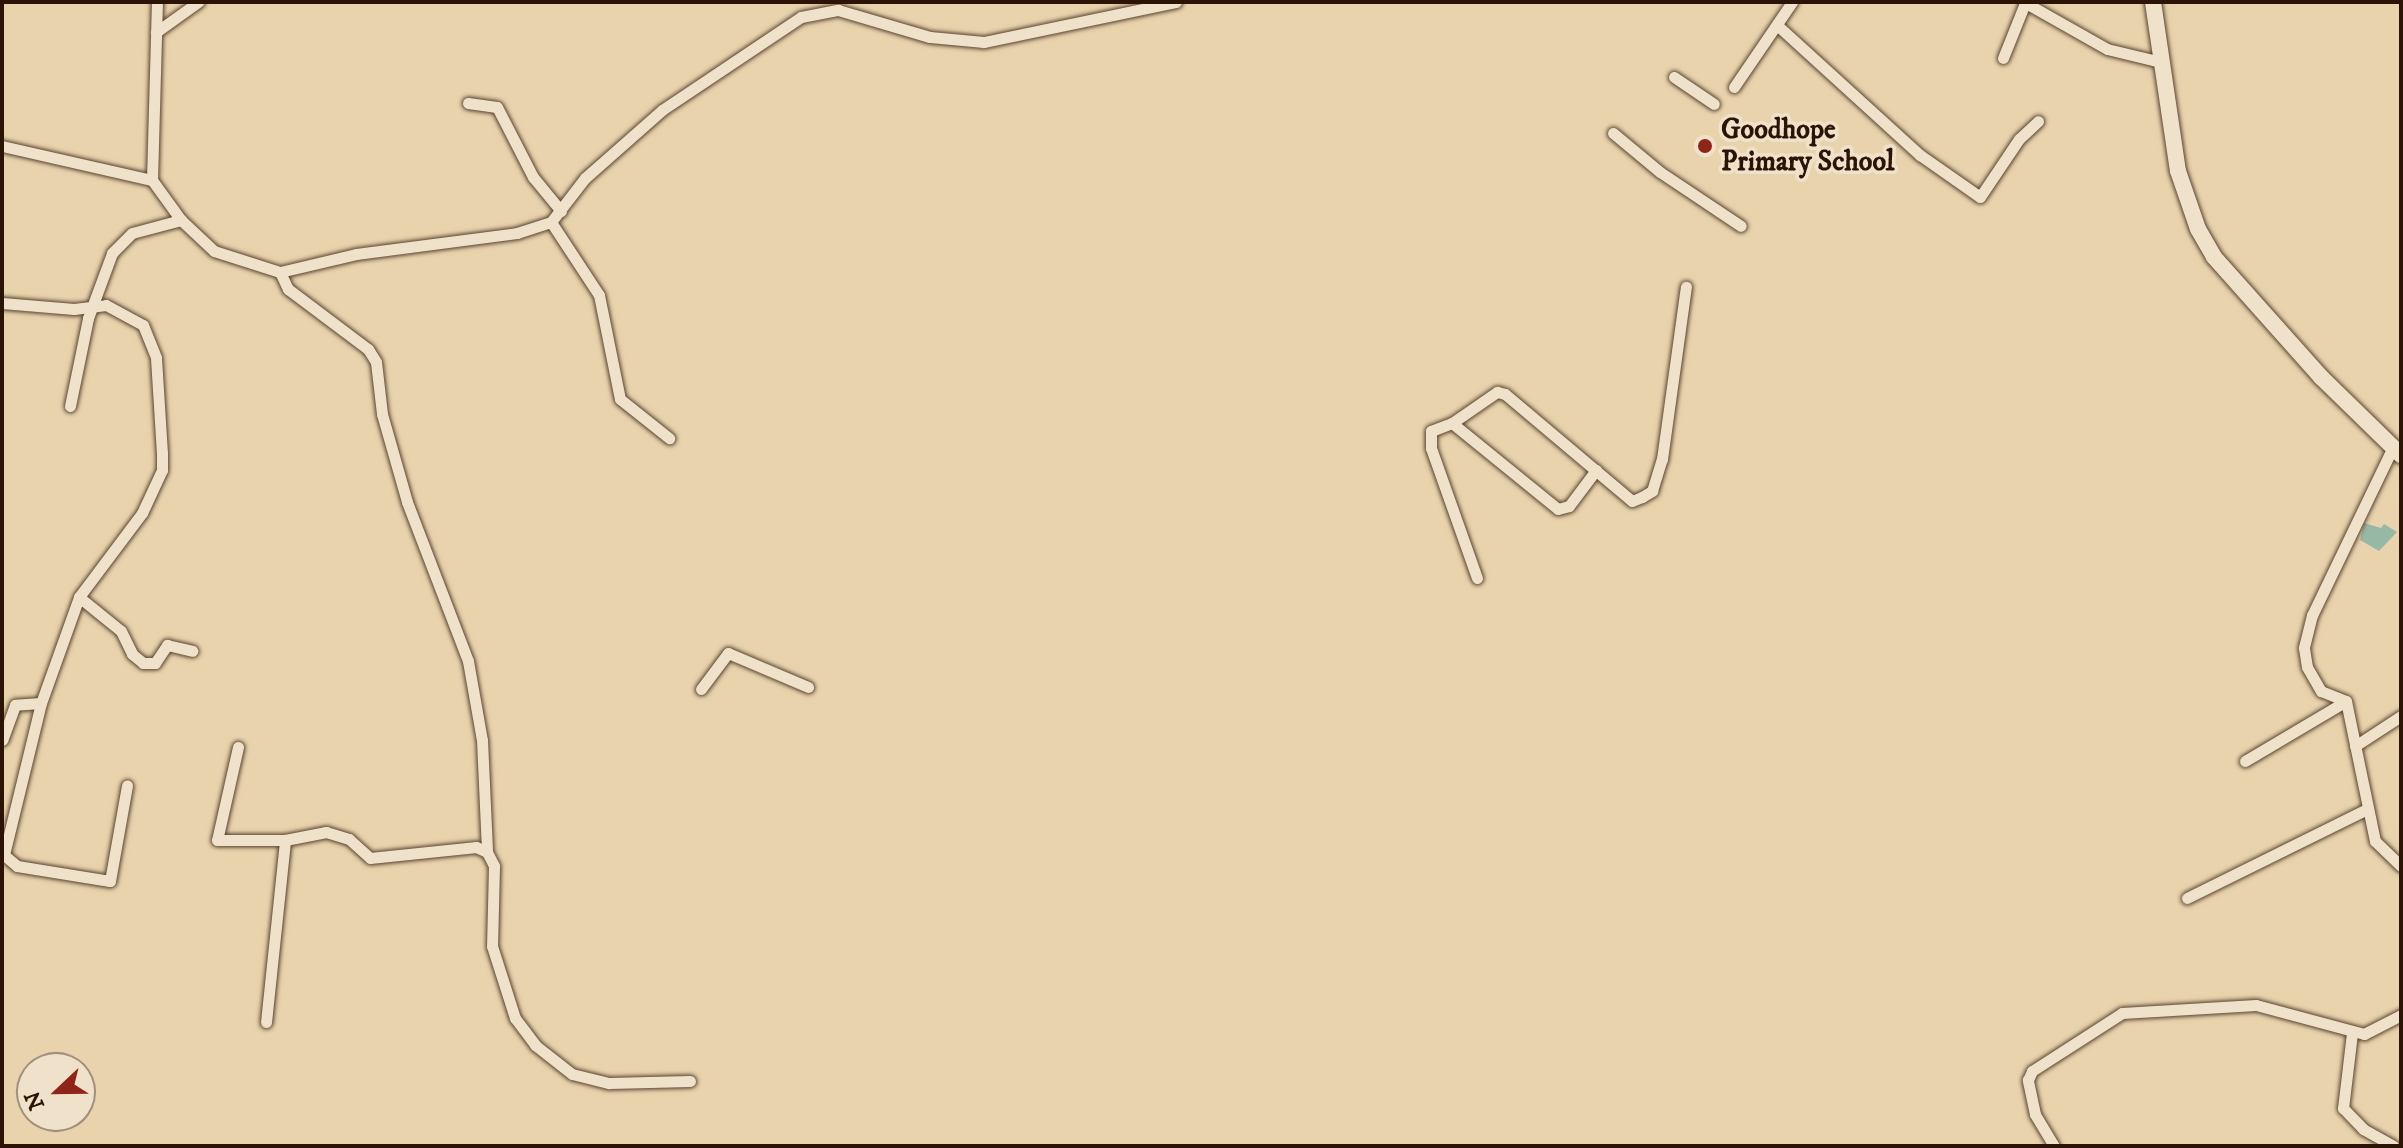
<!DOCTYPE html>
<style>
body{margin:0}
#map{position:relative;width:2403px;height:1148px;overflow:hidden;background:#e8d3ad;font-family:"IM FELL DW Pica",serif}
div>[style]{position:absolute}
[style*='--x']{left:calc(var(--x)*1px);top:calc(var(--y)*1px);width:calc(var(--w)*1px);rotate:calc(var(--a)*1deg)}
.water>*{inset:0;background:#98b8a6}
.roads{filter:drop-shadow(0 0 2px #5a442f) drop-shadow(0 0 2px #5a442f)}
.minor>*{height:11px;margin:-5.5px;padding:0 5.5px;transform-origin:5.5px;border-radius:5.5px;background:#f0e2ca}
.secondary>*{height:16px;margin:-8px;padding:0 8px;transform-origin:8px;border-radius:8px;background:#f0e2ca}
.dots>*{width:22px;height:22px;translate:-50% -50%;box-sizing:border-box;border:4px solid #f0e2ca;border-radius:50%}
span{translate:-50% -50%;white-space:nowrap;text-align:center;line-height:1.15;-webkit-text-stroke:7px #f0e2ca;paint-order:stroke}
.poi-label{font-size:28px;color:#2b1405;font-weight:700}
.left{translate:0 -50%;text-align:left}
.frame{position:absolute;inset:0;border:4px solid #2b1405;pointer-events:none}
.north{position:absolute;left:16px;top:1052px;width:80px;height:80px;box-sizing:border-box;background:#f0e2ca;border:2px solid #a1907b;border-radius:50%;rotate:248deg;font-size:22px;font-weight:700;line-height:32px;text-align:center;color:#2b1405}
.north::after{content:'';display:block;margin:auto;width:28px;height:36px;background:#8f2418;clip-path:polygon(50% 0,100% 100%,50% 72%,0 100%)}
</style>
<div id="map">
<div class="water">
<i style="clip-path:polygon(2364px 523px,2381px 528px,2384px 524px,2397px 532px,2379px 551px,2360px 540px)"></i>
</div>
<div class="roads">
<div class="minor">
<i style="--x:2024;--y:2;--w:95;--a:29.5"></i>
<i style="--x:2107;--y:49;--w:56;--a:13.5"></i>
<i style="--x:1778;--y:26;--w:192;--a:42.3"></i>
<i style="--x:1920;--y:155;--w:73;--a:35"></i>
<i style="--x:1980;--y:197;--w:70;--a:-56.1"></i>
<i style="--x:2019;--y:139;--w:26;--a:-43"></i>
<i style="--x:156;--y:32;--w:52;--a:-35.5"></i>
<i style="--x:2003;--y:58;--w:59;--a:-68.2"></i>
<i style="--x:1674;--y:77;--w:48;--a:34"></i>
<i style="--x:1734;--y:87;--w:103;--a:-55.7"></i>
<i style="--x:468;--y:103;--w:29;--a:8"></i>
<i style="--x:497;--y:107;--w:79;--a:62.8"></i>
<i style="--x:533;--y:177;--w:44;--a:50.5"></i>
<i style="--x:1613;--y:133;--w:61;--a:39.7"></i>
<i style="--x:1660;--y:172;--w:97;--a:33.7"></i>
<i style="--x:2;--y:146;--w:154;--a:12.8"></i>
<i style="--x:152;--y:180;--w:49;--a:54.1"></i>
<i style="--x:181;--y:220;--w:45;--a:43.2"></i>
<i style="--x:214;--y:251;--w:69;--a:17.7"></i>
<i style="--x:280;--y:272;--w:78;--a:-13.3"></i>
<i style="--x:356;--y:254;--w:162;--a:-7.4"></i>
<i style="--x:517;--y:233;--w:36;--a:-18"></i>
<i style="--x:551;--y:222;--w:56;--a:-52.3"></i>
<i style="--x:585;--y:178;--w:103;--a:-41.4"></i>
<i style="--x:662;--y:110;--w:167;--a:-33.8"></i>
<i style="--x:801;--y:17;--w:38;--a:-11"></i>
<i style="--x:838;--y:10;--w:96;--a:16.4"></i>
<i style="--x:930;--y:37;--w:54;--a:5.3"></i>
<i style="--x:984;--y:42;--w:196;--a:-11.8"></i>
<i style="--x:152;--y:180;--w:178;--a:-88.4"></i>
<i style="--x:551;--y:222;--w:87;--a:56.7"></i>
<i style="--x:599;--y:295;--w:106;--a:78.6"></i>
<i style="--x:620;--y:399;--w:63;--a:38.5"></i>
<i style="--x:280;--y:272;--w:19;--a:65"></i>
<i style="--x:288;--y:289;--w:100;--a:36.9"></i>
<i style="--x:368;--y:349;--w:15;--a:58"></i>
<i style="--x:376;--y:362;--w:52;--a:83.4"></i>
<i style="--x:382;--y:414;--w:91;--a:74.1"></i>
<i style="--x:407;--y:502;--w:170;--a:69"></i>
<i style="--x:468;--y:661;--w:80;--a:80"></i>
<i style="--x:482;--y:740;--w:112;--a:87.4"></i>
<i style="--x:487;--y:852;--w:16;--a:63"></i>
<i style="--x:494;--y:866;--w:80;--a:91.4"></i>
<i style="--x:492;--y:946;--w:76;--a:72.3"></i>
<i style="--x:515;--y:1018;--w:34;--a:53"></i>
<i style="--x:535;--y:1045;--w:47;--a:38.1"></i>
<i style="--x:572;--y:1074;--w:38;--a:14"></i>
<i style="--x:609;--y:1083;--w:81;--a:-1.4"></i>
<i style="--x:2;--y:303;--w:72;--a:4.8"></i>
<i style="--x:74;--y:309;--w:32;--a:-7"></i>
<i style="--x:106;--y:305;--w:42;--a:28.4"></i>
<i style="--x:143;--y:325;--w:35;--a:68"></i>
<i style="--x:156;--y:358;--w:95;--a:86.4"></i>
<i style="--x:162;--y:453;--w:17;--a:90"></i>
<i style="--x:162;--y:470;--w:47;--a:114.9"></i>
<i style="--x:142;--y:513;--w:105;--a:126.9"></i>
<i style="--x:79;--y:597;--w:113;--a:109.7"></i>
<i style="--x:41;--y:703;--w:26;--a:176"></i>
<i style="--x:15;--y:705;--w:37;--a:110"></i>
<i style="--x:70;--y:406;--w:90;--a:-78.4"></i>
<i style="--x:88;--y:318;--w:69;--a:-69.7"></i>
<i style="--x:112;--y:253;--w:28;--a:-45"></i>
<i style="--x:132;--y:233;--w:51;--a:-14.9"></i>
<i style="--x:1452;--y:423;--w:136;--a:39.1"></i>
<i style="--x:1558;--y:509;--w:11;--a:-15"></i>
<i style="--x:1569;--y:506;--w:45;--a:-53.1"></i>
<i style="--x:2393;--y:447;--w:187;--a:115.7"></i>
<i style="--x:2312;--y:615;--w:34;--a:104"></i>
<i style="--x:2304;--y:648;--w:19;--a:81"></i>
<i style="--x:2307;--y:667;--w:28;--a:60"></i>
<i style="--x:2321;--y:691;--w:27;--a:22"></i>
<i style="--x:2346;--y:701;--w:143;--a:78.3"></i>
<i style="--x:2375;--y:841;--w:36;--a:44"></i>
<i style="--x:1477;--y:578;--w:138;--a:-109.5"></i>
<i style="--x:1431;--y:448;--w:17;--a:-90"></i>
<i style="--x:1431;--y:431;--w:22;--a:-21"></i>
<i style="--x:1452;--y:423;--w:55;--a:-34.6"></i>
<i style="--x:1497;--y:392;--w:8;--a:14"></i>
<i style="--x:1505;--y:394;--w:166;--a:40.1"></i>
<i style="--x:1632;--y:501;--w:11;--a:-22"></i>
<i style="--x:1642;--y:497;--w:12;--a:-31"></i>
<i style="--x:1652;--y:491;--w:34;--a:-73"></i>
<i style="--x:1662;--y:459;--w:174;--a:-82.1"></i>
<i style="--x:79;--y:597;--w:54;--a:39"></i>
<i style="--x:121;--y:631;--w:25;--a:64"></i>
<i style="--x:132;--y:654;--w:14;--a:39"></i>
<i style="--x:143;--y:663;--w:12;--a:0"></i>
<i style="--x:155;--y:663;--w:22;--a:-56"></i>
<i style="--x:167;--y:645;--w:26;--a:13"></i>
<i style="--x:701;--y:689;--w:45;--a:-53.1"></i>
<i style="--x:728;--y:653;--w:87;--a:23"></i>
<i style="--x:41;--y:703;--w:156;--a:103.7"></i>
<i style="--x:4;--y:855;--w:17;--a:40"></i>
<i style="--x:17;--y:866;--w:94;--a:9.2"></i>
<i style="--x:110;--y:881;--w:97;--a:-79.9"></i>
<i style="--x:2355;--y:746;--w:55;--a:-33.1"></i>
<i style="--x:238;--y:747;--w:95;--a:102.7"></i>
<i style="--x:217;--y:840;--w:68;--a:0"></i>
<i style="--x:285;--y:840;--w:42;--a:-11"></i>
<i style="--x:326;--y:832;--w:24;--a:17"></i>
<i style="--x:349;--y:839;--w:28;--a:42"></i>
<i style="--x:370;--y:858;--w:107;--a:-5.9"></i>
<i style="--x:476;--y:847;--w:12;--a:24"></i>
<i style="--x:2245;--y:761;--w:117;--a:-30.7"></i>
<i style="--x:2187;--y:898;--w:201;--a:-26.3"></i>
<i style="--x:266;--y:1022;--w:183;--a:-84"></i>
<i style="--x:2352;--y:1033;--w:76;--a:96.8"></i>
<i style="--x:2343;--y:1108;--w:29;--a:46"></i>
<i style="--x:2363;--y:1129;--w:35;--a:29"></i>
<i style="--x:2054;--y:1146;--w:37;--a:-121"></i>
<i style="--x:2035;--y:1114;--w:35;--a:-102"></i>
<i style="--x:2028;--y:1080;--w:10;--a:-66"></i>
<i style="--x:2032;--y:1071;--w:107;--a:-32.8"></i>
<i style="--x:2122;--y:1013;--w:134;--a:-3.4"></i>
<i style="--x:2256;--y:1005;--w:112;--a:15"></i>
<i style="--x:2364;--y:1034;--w:42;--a:-27.2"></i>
</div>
<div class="secondary">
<i style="--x:2153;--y:2;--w:171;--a:81.6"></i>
<i style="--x:2178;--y:171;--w:61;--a:71"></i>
<i style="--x:2198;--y:229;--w:32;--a:60"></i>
<i style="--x:2214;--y:257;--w:161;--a:48.3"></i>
<i style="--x:2321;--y:377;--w:112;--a:44.3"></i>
</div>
</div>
<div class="dots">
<i style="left:1705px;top:146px;background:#8f2418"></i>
</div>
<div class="poi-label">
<span class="left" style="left:1721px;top:146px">Goodhope<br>Primary School</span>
</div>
<div class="frame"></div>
<div class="north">N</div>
</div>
